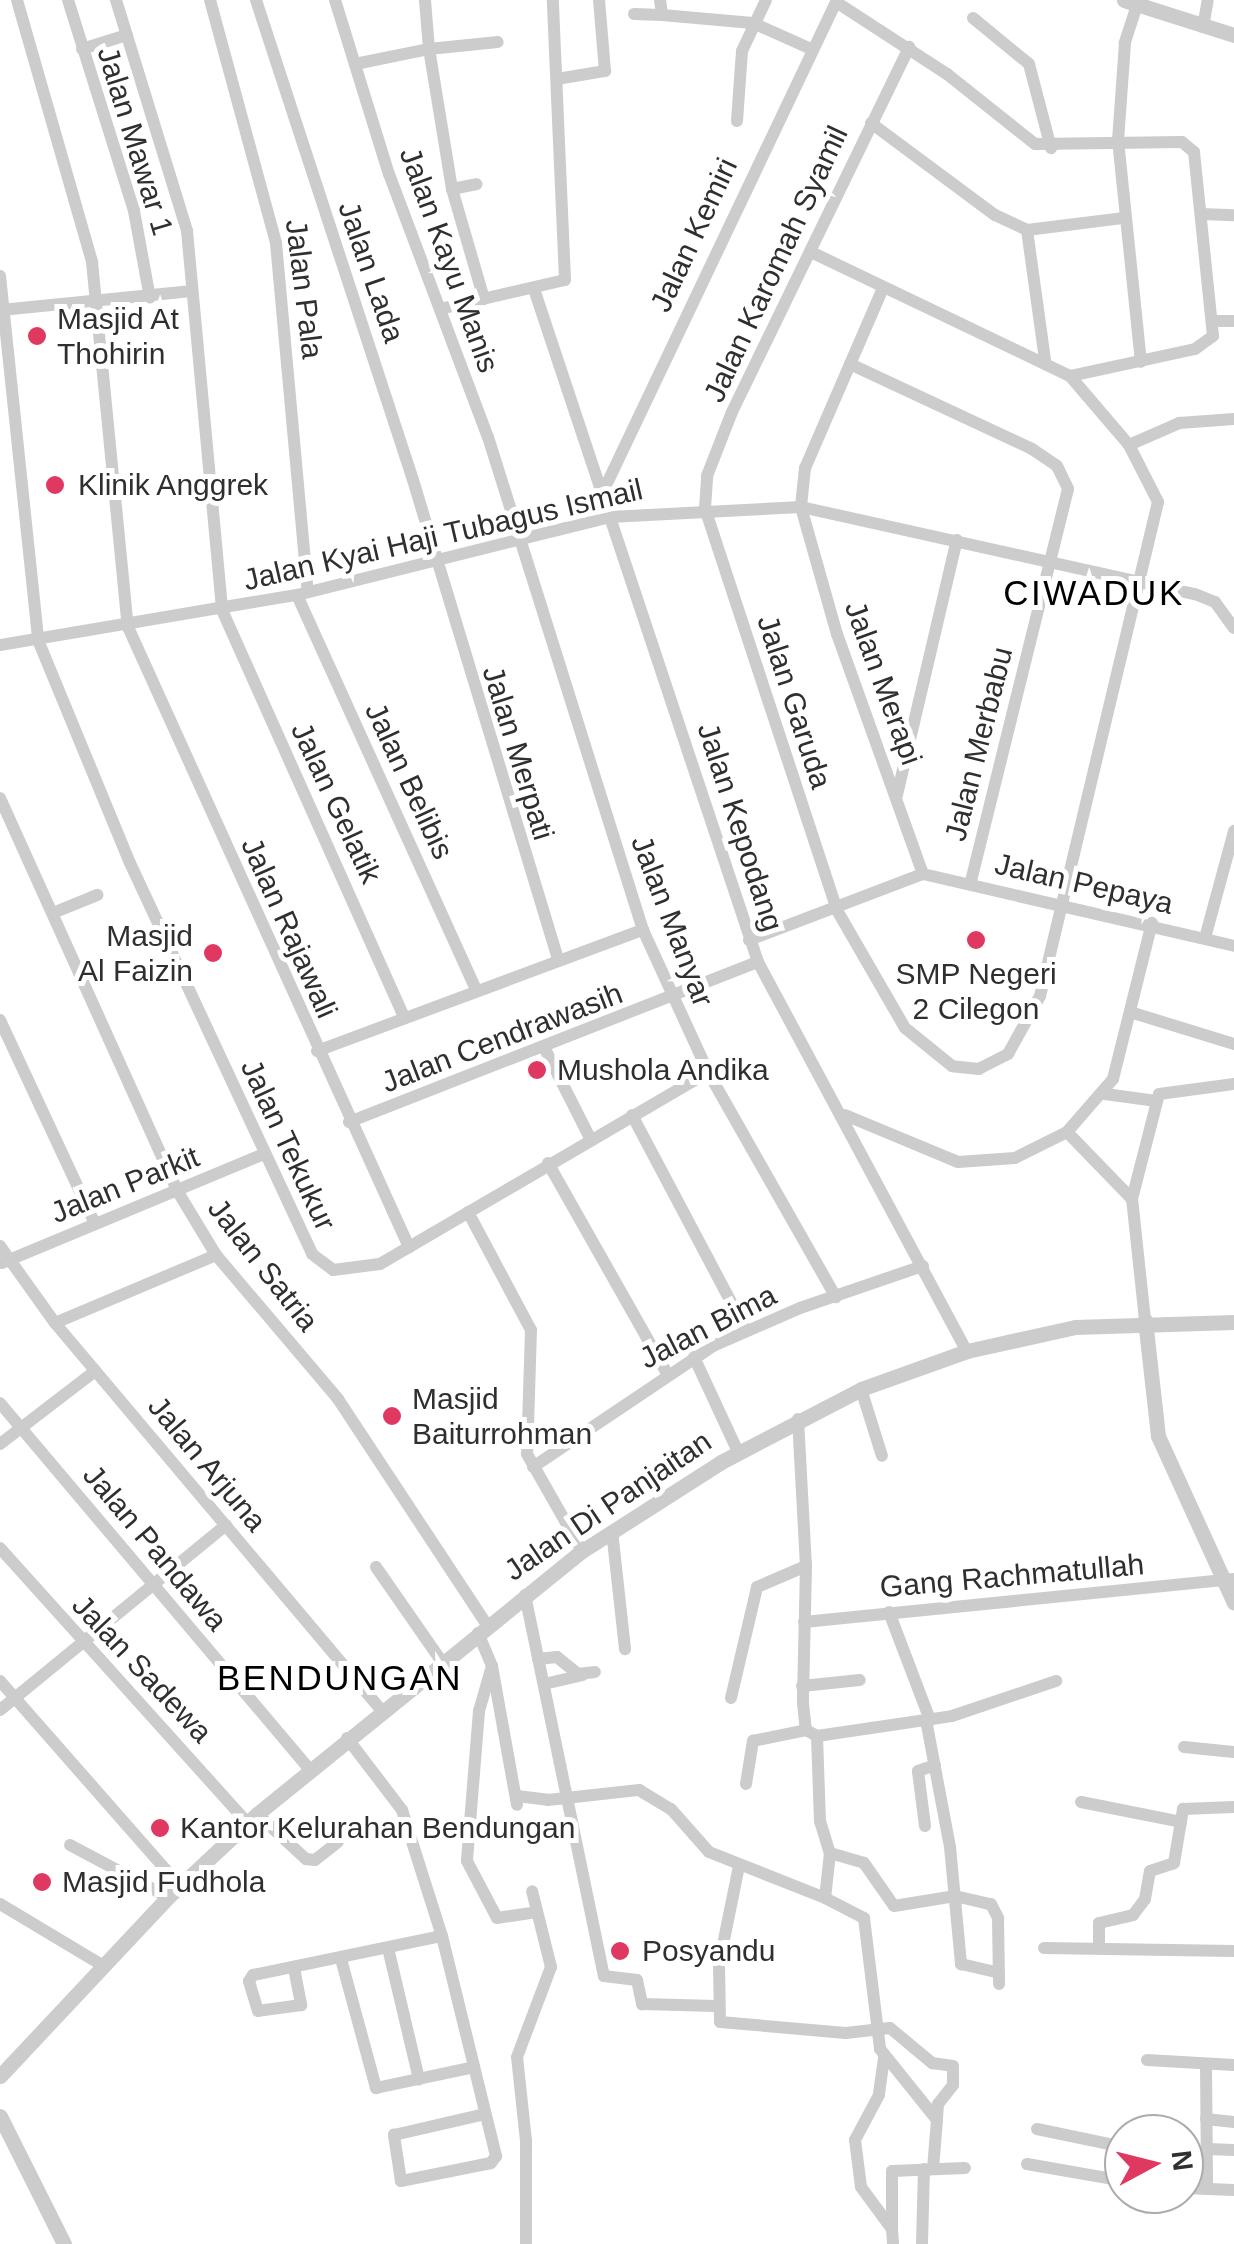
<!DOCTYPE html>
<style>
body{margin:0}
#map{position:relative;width:1234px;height:2244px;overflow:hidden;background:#fff;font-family:Arial,sans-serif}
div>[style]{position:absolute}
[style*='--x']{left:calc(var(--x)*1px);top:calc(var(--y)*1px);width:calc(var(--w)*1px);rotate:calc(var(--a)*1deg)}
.minor>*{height:12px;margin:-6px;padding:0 6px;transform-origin:6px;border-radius:6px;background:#ccc}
.tertiary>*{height:15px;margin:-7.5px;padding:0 7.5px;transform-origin:7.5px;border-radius:7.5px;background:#ccc}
.dots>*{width:28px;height:28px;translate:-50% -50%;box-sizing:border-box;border:5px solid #fff;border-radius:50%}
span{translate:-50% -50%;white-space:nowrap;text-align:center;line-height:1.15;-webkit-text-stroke:10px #fff;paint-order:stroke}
.street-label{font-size:30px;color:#2f2f2f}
.poi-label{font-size:30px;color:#2f2f2f}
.left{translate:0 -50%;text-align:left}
.right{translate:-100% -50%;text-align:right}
.quarter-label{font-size:35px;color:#000;letter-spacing:2.5px}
.north{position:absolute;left:1104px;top:2114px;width:100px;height:100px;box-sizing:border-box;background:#fff;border:2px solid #acacac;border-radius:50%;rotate:83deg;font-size:28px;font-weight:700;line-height:40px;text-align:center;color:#2f2f2f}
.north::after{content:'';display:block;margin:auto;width:35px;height:45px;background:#df3861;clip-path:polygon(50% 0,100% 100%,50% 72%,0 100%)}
</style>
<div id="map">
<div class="minor">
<i style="--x:17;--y:0;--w:273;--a:74"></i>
<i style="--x:92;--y:262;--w:367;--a:84.4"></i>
<i style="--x:128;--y:627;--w:681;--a:65.62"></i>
<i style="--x:68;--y:0;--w:221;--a:72.6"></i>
<i style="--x:134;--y:211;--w:88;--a:79.6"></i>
<i style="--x:116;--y:0;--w:242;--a:72.9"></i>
<i style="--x:187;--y:231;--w:381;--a:84.7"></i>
<i style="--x:222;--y:610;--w:446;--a:65.9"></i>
<i style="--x:210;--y:0;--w:252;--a:74.8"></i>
<i style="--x:276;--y:243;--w:350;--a:84.8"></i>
<i style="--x:256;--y:0;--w:505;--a:71.89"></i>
<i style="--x:413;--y:480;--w:500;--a:73.16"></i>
<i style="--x:335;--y:0;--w:182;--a:72.8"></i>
<i style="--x:389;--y:174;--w:281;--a:69.4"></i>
<i style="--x:488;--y:437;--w:517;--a:72.55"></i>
<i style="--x:643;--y:930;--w:156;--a:65.4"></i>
<i style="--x:708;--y:1072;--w:259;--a:60.4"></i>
<i style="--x:660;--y:0;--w:15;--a:82"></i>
<i style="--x:662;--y:15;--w:91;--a:5"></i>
<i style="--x:753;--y:23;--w:64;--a:24.1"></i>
<i style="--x:836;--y:2;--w:132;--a:33"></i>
<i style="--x:947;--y:74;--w:112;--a:38.5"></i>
<i style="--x:1035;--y:144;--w:147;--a:-0.8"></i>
<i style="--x:1182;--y:142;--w:16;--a:40"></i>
<i style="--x:1194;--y:152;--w:185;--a:84.1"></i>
<i style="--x:1213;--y:336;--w:22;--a:144"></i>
<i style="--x:1195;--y:349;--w:128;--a:167.8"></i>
<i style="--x:1137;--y:5;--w:40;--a:108"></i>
<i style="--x:1125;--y:43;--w:97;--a:94.1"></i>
<i style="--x:1118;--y:140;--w:223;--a:84.1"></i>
<i style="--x:634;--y:14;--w:28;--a:2"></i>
<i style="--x:973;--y:18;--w:72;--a:39.4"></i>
<i style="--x:1029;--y:64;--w:87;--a:75.3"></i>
<i style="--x:1203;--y:27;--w:27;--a:-80"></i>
<i style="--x:82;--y:49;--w:47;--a:-17.3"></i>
<i style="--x:355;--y:64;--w:76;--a:-11.5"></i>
<i style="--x:429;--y:49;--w:49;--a:-94.7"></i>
<i style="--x:557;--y:79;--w:49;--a:-9.5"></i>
<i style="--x:605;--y:71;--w:71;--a:-94.8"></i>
<i style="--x:737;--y:121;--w:70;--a:-85.9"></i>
<i style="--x:742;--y:51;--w:56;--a:-64.8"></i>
<i style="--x:871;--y:123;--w:154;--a:36.6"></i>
<i style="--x:995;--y:215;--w:35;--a:25"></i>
<i style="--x:1027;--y:230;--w:98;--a:-7.1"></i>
<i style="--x:452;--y:189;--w:25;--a:-11"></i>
<i style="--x:1201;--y:214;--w:33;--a:2"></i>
<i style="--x:1027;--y:230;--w:131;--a:82.1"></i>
<i style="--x:811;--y:252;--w:287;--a:25.6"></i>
<i style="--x:1070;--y:376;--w:91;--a:49.5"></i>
<i style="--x:1129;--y:445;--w:64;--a:63"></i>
<i style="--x:1158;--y:502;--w:508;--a:103.43"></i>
<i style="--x:1040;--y:996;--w:66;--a:118.9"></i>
<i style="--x:1008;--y:1054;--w:33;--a:153"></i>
<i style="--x:979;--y:1069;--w:27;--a:-174"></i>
<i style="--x:952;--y:1066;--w:60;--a:-141"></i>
<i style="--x:905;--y:1028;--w:136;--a:-120"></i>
<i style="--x:837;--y:910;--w:423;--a:-108.2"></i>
<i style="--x:705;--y:508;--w:32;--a:-86"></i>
<i style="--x:707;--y:476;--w:69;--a:-68.7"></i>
<i style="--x:732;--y:412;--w:406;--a:-64.1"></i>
<i style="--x:0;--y:276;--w:366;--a:84"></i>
<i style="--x:38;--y:640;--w:241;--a:67.6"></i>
<i style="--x:130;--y:863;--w:431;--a:65"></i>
<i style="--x:312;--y:1254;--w:26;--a:37"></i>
<i style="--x:333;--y:1270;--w:47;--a:-7.3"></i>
<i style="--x:380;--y:1264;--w:380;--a:-30.3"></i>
<i style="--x:883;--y:288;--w:196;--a:113.4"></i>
<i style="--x:805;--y:468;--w:39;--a:96"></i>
<i style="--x:801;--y:507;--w:132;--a:74.2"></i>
<i style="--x:837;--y:634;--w:255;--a:70.3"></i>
<i style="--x:534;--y:289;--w:709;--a:71.59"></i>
<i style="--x:758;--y:962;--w:442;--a:61.8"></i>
<i style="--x:484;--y:299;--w:115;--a:-106.2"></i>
<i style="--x:452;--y:189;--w:142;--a:-99.3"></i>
<i style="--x:429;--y:49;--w:69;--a:-5.8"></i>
<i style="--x:440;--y:309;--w:128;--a:-13.1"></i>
<i style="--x:565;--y:280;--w:280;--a:-92.5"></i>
<i style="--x:1;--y:310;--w:192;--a:-5.7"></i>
<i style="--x:1214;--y:321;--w:20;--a:0"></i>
<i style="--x:850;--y:364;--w:201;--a:25"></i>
<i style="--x:1032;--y:449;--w:30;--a:34"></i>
<i style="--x:1057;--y:466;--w:25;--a:64"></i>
<i style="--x:1068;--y:489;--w:407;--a:103.9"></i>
<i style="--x:1129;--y:445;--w:55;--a:-23.7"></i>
<i style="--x:1179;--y:423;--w:55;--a:-4.2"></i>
<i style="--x:602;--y:494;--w:547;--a:-64.56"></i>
<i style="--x:297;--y:595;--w:433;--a:65.6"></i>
<i style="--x:0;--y:645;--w:301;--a:-9.6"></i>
<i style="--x:297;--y:595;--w:323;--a:-14"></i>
<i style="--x:610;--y:517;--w:191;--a:-3"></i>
<i style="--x:801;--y:507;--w:403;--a:12.5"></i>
<i style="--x:1195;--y:594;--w:22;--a:22"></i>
<i style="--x:1215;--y:602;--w:32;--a:54"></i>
<i style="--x:897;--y:795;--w:262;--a:-76.8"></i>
<i style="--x:0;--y:798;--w:432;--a:65.7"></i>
<i style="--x:178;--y:1192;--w:74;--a:58.9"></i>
<i style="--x:216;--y:1255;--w:189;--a:49.7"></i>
<i style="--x:338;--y:1399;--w:271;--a:56.6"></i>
<i style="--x:923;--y:874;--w:319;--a:13"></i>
<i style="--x:53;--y:913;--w:48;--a:-22.2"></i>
<i style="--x:1205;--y:938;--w:111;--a:-74.8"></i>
<i style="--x:749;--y:940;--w:186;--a:-20.8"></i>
<i style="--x:1130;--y:1012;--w:109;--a:17.1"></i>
<i style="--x:0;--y:1020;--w:225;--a:65"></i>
<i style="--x:545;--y:1049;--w:100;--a:63.2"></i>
<i style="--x:317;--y:1051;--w:348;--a:-20.4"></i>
<i style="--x:1105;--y:1094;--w:52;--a:7.7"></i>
<i style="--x:632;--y:1115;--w:243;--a:62.1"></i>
<i style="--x:845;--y:1115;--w:122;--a:22.6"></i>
<i style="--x:958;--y:1162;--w:57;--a:-4"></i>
<i style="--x:1015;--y:1158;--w:58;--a:-26.6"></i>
<i style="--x:1067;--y:1132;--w:70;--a:-49"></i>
<i style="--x:1113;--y:1079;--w:161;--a:-76"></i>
<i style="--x:349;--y:1122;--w:439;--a:-21.4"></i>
<i style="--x:1067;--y:1132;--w:93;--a:45.9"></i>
<i style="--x:548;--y:1163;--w:241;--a:60.5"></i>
<i style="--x:468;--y:1212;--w:134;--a:61.9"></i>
<i style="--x:531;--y:1330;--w:124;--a:91.8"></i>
<i style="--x:527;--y:1454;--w:112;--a:60.4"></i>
<i style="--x:0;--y:1246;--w:95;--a:54.5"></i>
<i style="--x:55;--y:1323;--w:507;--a:49.88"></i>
<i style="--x:2;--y:1263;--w:282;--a:-22.6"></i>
<i style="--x:1145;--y:1320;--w:122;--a:-96.1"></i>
<i style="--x:1132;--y:1199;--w:108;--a:-75.6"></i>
<i style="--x:1159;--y:1094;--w:76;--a:-7.6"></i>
<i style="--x:55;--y:1323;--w:175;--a:-22.9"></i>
<i style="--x:694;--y:1357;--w:105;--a:65.1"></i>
<i style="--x:861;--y:1389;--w:70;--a:72.6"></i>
<i style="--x:0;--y:1403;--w:480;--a:49.8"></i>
<i style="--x:798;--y:1419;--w:147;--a:86.9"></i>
<i style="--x:806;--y:1566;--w:137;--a:91.3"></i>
<i style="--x:803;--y:1703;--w:27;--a:84"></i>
<i style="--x:806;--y:1730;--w:13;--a:29"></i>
<i style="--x:817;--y:1736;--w:85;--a:88"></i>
<i style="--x:820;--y:1821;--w:34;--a:73"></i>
<i style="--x:830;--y:1853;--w:35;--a:16"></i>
<i style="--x:864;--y:1863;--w:52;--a:55.1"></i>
<i style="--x:894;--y:1906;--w:62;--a:-9.3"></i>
<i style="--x:955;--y:1896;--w:37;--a:13"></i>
<i style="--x:991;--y:1904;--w:16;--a:63"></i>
<i style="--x:998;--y:1918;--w:66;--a:89.1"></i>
<i style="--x:0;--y:1444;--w:120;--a:-37.5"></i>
<i style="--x:533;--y:1467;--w:217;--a:-33.9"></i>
<i style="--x:713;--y:1346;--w:95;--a:-23.6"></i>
<i style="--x:800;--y:1308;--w:130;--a:-18.9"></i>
<i style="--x:612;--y:1531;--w:119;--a:83.7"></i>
<i style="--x:0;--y:1548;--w:370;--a:48"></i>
<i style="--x:376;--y:1567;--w:116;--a:55.2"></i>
<i style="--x:525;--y:1595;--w:389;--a:78.3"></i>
<i style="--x:604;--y:1976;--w:33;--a:7"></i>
<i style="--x:637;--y:1980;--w:25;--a:78"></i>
<i style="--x:642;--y:2004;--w:74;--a:1.5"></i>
<i style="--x:889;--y:1612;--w:116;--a:69.2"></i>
<i style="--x:804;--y:1622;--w:432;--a:-5.7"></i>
<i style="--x:478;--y:1633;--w:36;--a:67"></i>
<i style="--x:492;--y:1666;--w:47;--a:106.1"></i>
<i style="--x:479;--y:1711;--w:150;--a:94.6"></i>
<i style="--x:467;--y:1861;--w:64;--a:62.2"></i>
<i style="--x:497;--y:1918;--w:40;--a:-8.5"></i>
<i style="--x:538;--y:1659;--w:19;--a:-6"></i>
<i style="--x:557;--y:1657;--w:27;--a:39"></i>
<i style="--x:578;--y:1674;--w:17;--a:-7"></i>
<i style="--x:492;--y:1666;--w:141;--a:79.8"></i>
<i style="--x:0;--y:1681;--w:271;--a:48.7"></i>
<i style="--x:544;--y:1684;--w:39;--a:-13"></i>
<i style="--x:802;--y:1686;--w:58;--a:-5.9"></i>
<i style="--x:731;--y:1698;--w:114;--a:-76.8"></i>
<i style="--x:757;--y:1587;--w:53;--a:-23.2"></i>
<i style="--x:0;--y:1710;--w:292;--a:-39.3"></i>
<i style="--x:926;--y:1720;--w:129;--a:79.3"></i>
<i style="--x:950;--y:1847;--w:118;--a:84.6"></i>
<i style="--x:961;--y:1964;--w:39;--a:13"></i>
<i style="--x:817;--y:1736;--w:136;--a:-8.4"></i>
<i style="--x:952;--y:1716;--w:110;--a:-18.6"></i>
<i style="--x:347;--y:1738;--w:91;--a:52.6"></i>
<i style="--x:402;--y:1810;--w:132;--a:72.4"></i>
<i style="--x:442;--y:1936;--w:227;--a:76.2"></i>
<i style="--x:496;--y:2156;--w:9;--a:126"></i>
<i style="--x:491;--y:2163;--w:92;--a:168.7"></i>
<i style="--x:401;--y:2181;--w:47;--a:-98.7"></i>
<i style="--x:394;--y:2135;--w:93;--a:-13"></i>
<i style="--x:1184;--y:1747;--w:50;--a:5.7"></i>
<i style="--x:746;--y:1784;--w:44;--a:-80.8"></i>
<i style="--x:753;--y:1741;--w:54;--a:-11.7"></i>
<i style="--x:517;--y:1796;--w:31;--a:7"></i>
<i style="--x:548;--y:1800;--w:92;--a:-6.3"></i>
<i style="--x:639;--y:1790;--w:37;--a:31"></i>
<i style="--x:671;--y:1809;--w:57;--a:48.5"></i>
<i style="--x:709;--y:1852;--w:125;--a:21.6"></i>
<i style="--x:1081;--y:1802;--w:102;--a:11.3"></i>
<i style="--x:257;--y:1814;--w:67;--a:42.6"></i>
<i style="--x:306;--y:1859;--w:9;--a:6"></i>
<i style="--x:315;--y:1860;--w:29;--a:-38"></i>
<i style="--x:925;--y:1826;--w:55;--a:-97.3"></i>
<i style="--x:918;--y:1771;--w:18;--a:-19"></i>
<i style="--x:70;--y:1845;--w:111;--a:28"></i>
<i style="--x:830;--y:1853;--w:45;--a:96.3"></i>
<i style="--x:825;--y:1898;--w:44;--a:27.1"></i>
<i style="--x:864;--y:1918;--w:132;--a:83"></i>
<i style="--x:880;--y:2049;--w:91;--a:51.2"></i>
<i style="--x:937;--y:2120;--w:49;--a:94.7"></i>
<i style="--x:739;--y:1866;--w:100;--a:101.5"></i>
<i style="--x:719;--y:1964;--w:58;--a:89"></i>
<i style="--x:720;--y:2022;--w:126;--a:5"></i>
<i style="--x:846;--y:2033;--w:44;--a:-6.5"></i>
<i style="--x:890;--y:2028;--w:55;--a:39.8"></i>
<i style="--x:932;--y:2063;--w:21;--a:8"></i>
<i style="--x:953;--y:2066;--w:19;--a:90"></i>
<i style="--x:953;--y:2085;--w:24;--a:128"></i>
<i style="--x:938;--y:2104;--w:16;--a:94"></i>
<i style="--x:0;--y:1904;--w:119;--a:30.9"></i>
<i style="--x:388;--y:1948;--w:135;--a:76.7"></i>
<i style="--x:1044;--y:1948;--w:190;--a:0.9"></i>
<i style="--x:1099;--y:1948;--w:25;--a:-90"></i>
<i style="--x:1099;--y:1923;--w:35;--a:-13"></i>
<i style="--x:1133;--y:1915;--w:20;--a:-53"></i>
<i style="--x:1145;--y:1899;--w:28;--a:-80"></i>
<i style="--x:1150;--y:1871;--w:25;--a:-18"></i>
<i style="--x:1174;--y:1863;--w:55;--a:-80.5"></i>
<i style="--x:1183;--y:1809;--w:51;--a:-2.2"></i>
<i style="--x:341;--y:1959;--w:134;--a:74.8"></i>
<i style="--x:376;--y:2088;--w:100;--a:-12.1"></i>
<i style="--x:294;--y:1968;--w:38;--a:79"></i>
<i style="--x:301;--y:2005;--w:43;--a:172.1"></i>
<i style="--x:258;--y:2011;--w:31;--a:-107"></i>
<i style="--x:249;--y:1981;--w:7;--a:-56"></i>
<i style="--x:253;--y:1975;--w:193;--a:-11.7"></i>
<i style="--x:884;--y:2058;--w:37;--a:98"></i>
<i style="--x:879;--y:2095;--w:51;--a:118.1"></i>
<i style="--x:855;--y:2140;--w:47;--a:82.7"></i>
<i style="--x:861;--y:2187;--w:52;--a:53.6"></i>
<i style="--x:892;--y:2229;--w:15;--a:86"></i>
<i style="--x:1147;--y:2060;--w:87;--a:3.3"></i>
<i style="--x:1206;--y:2065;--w:123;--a:89.5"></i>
<i style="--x:1206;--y:2119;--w:28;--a:6"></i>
<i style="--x:1037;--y:2129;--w:89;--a:11.7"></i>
<i style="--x:1208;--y:2149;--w:26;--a:2"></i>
<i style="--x:1027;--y:2164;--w:98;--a:9.9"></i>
<i style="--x:1110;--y:2178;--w:32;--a:-81"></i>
<i style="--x:1184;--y:2188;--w:50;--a:2.3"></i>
<i style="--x:892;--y:2229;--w:58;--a:-90"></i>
<i style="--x:892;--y:2171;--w:73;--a:-2.4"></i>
<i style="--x:526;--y:2244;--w:103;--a:-90"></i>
<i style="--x:526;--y:2141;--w:84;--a:-96.1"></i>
<i style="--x:517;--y:2057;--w:96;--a:-69.3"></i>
<i style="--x:551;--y:1967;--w:78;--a:-104"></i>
<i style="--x:922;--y:2244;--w:75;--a:-88.5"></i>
</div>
<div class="tertiary">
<i style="--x:1124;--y:0;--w:115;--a:17.7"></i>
<i style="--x:1145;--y:1320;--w:117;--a:83.6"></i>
<i style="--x:1158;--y:1436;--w:183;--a:65.5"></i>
<i style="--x:0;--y:2076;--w:245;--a:-46.8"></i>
<i style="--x:168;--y:1897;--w:122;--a:-43"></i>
<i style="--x:257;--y:1814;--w:418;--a:-39"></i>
<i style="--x:582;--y:1551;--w:165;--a:-32.6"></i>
<i style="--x:721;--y:1462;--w:158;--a:-27.5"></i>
<i style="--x:861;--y:1389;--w:113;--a:-19.7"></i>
<i style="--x:967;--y:1351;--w:111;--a:-12.5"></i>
<i style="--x:1075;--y:1327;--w:159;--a:-1.8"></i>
<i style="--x:0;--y:2116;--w:143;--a:63.4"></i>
</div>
<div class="dots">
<i style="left:37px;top:336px;background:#df3861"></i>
<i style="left:55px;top:485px;background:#df3861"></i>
<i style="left:976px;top:940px;background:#df3861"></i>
<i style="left:213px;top:953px;background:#df3861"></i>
<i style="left:537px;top:1070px;background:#df3861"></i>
<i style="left:392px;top:1416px;background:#df3861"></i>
<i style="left:160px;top:1828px;background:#df3861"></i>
<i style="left:42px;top:1882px;background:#df3861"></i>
<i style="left:620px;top:1951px;background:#df3861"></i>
</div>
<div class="street-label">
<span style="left:135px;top:141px;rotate:73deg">Jalan Mawar 1</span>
<span style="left:694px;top:235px;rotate:-65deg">Jalan Kemiri</span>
<span style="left:449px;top:260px;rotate:70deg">Jalan Kayu Manis</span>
<span style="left:776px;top:264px;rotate:-65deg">Jalan Karomah Syamil</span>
<span style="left:371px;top:272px;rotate:71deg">Jalan Lada</span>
<span style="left:304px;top:289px;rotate:83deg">Jalan Pala</span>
<span style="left:443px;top:535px;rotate:-13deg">Jalan Kyai Haji Tubagus Ismail</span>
<span style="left:883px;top:683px;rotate:70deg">Jalan Merapi</span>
<span style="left:794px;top:702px;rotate:72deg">Jalan Garuda</span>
<span style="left:979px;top:744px;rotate:-76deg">Jalan Merbabu</span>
<span style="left:518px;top:753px;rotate:73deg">Jalan Merpati</span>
<span style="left:409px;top:781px;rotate:65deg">Jalan Belibis</span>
<span style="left:336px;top:803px;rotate:65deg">Jalan Gelatik</span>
<span style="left:740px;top:827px;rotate:72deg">Jalan Kepodang</span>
<span style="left:1084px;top:884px;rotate:13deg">Jalan Pepaya</span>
<span style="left:672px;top:921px;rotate:69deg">Jalan Manyar</span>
<span style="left:289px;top:928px;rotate:66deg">Jalan Rajawali</span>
<span style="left:502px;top:1038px;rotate:-21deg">Jalan Cendrawasih</span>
<span style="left:288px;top:1145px;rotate:65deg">Jalan Tekukur</span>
<span style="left:125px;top:1185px;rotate:-22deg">Jalan Parkit</span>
<span style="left:263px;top:1265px;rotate:52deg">Jalan Satria</span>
<span style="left:708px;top:1327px;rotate:-27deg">Jalan Bima</span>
<span style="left:207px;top:1464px;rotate:50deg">Jalan Arjuna</span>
<span style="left:608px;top:1506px;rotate:-34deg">Jalan Di Panjaitan</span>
<span style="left:155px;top:1548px;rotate:50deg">Jalan Pandawa</span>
<span style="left:1012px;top:1576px;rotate:-5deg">Gang Rachmatullah</span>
<span style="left:142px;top:1669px;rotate:47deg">Jalan Sadewa</span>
</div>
<div class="poi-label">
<span class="left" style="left:57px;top:336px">Masjid At<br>Thohirin</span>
<span class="left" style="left:78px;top:485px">Klinik Anggrek</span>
<span class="right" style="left:193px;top:953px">Masjid<br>Al Faizin</span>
<span style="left:976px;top:991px">SMP Negeri<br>2 Cilegon</span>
<span class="left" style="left:557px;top:1070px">Mushola Andika</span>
<span class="left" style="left:412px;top:1416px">Masjid<br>Baiturrohman</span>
<span class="left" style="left:180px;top:1828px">Kantor Kelurahan Bendungan</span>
<span class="left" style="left:62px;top:1882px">Masjid Fudhola</span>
<span class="left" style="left:642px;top:1951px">Posyandu</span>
</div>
<div class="quarter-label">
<span style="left:1094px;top:593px">CIWADUK</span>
<span style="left:340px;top:1678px">BENDUNGAN</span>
</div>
<div class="north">N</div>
</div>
